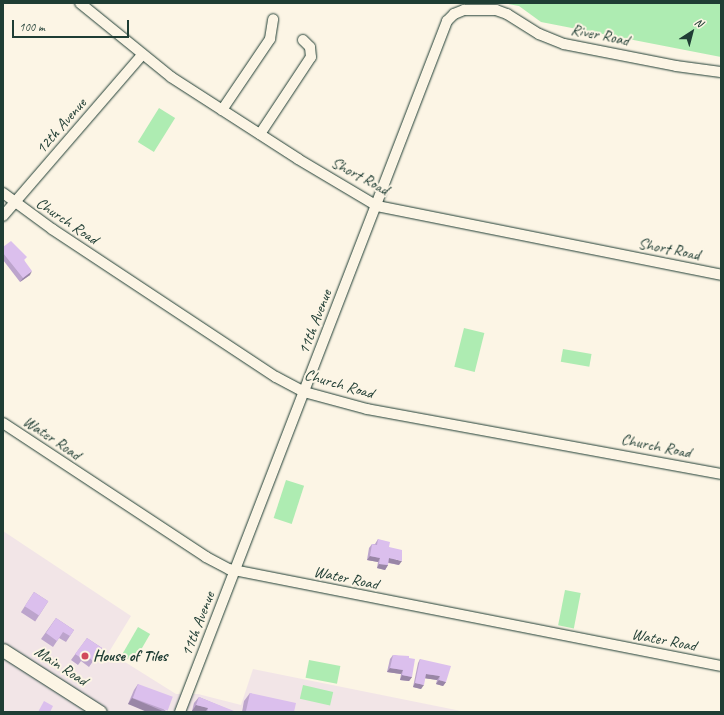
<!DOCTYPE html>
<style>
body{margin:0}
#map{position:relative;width:724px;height:715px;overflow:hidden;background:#fcf5e5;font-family:Caveat,sans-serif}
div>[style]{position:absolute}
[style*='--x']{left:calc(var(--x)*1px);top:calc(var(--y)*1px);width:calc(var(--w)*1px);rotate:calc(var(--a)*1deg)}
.built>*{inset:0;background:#f2e5e7}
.green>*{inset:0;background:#aeecb2;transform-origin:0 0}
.roads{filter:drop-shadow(0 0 1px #1f3d34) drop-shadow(0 0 1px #1f3d34)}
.minor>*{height:10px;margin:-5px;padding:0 5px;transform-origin:5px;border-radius:5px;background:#fcf5e5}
.major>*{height:13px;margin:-6.5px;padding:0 6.5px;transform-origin:6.5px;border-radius:6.5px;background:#fcf5e5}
.wall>*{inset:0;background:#bca4cc;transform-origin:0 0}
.shaded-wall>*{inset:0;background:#9986a6}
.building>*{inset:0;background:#dbbfed;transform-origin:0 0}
.dots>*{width:11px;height:11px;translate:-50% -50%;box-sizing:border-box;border:2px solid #fcf5e5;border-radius:50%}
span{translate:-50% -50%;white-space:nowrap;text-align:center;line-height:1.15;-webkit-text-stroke:4px #fcf5e5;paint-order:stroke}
.street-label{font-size:16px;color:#1f3d34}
.poi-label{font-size:16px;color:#1f3d34;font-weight:700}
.left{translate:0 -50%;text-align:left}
.frame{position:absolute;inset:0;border:4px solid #1f3d34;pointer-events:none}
.north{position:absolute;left:672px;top:12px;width:40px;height:40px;-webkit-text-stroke:3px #fcf5e5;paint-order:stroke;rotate:36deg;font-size:11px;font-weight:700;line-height:16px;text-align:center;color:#1f3d34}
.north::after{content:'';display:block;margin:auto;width:14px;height:18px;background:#1f3d34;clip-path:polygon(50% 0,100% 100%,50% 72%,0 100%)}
.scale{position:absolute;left:12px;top:20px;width:117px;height:18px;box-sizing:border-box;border:2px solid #1f3d34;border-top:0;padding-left:5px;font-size:12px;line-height:14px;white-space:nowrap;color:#1f3d34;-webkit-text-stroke:3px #fcf5e5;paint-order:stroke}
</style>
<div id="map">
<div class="built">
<i style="clip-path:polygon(3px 531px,131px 616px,109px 652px,176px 694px,198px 694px,241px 705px,253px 669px,466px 712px,3px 712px)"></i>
</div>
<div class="green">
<i style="clip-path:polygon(503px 3px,721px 3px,721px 57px,541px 22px,519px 6px)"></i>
<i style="left:159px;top:108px;width:19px;height:40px;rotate:32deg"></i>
<i style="left:464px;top:328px;width:21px;height:40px;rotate:14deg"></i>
<i style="left:563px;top:349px;width:29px;height:13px;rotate:10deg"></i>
<i style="left:286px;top:480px;width:19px;height:40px;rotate:18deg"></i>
<i style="left:565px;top:590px;width:16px;height:36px;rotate:11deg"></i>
<i style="left:138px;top:627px;width:14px;height:33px;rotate:30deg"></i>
<i style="left:309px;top:660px;width:32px;height:18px;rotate:11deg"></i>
<i style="left:303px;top:685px;width:31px;height:14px;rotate:13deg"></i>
</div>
<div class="roads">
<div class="minor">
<i style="--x:80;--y:3;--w:117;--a:39.1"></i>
<i style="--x:171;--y:77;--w:151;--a:32.8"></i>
<i style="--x:298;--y:159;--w:92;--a:30.7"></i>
<i style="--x:377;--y:206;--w:351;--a:11.3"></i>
<i style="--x:222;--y:110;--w:86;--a:-55.9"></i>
<i style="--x:270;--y:39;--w:20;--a:-81"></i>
<i style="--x:260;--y:134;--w:92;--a:-56.5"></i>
<i style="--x:311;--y:57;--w:10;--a:-96"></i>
<i style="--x:310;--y:47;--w:10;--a:-135"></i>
<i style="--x:3;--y:193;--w:61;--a:36.3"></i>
<i style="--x:52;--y:229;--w:268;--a:33.5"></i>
<i style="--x:276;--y:377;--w:32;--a:28"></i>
<i style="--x:304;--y:392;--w:65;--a:15.1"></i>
<i style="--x:367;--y:409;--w:360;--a:10.4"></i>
<i style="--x:3;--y:216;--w:213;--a:-49.2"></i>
<i style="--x:3;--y:423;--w:243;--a:33.4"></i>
<i style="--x:206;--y:557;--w:26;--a:28"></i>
<i style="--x:229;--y:569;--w:501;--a:11.15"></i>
<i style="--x:180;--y:712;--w:741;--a:-68.87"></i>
<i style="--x:447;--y:21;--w:10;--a:-45"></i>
<i style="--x:454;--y:14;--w:11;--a:-22"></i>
<i style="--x:464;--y:10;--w:32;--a:0"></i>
<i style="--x:496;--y:10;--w:12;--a:20"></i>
<i style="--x:507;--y:14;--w:38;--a:32"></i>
<i style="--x:539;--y:34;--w:27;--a:22"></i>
<i style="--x:564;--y:44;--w:114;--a:11.1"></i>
<i style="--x:676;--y:66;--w:45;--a:7.6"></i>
</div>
<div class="major">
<i style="--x:3;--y:650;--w:115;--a:32.6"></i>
</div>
</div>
<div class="wall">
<i style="clip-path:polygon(3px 247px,24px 260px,30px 275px,20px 282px,3px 260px)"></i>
<i style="clip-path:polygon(378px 539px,389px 547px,399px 565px,388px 563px,388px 565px,385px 570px,377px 568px,378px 562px,367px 560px,369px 548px,372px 544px,375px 544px)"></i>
<i style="left:34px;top:592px;width:17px;height:24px;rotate:33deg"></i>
<i style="clip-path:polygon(56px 618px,74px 630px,66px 642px,59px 638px,53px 647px,41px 639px)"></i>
<i style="clip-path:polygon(87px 638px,102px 648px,89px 667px,81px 661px,78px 665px,71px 660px)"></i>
<i style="clip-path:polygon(393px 655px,409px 658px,412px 677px,409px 681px,400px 680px,401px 674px,387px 672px,390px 659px)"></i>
<i style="clip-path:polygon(420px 659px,446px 682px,443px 686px,436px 684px,437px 680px,425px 678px,421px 689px,413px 687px,418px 663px)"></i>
<i style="clip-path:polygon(138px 684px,167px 712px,128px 704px,134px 690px)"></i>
<i style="clip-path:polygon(250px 693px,294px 712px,242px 712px,244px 701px)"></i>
<i style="clip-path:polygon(199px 697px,234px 712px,197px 712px,192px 711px,194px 703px)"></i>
</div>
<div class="shaded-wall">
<i style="clip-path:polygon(32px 271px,30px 275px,20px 282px,23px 278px)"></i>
<i style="clip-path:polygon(370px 556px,380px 558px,378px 562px,367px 560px)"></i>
<i style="clip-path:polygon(389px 558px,402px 561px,399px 565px,386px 562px)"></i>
<i style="clip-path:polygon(379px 564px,388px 565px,385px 570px,377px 568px)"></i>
<i style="clip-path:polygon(390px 668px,403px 670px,401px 674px,387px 672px)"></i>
<i style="clip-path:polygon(426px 674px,440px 676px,437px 680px,423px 678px)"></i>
<i style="clip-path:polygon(402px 675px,412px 677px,409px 681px,400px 680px)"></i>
<i style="clip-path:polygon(439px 680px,446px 682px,443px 686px,436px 684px)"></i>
<i style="clip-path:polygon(415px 683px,424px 685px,421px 689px,413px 687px)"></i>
<i style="clip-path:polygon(132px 698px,165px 712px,147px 712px,128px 704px)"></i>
<i style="clip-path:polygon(196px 705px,208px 708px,205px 712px,197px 712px,192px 711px)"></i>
</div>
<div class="building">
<i style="clip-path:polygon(11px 241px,27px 257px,24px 260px,32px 271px,23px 278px,3px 253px,3px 247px)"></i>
<i style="clip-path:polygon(378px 539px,390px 542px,389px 547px,402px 550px,402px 561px,389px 558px,388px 565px,379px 564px,380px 558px,370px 556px,372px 544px,377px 545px)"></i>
<i style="left:34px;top:592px;width:17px;height:17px;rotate:33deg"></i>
<i style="clip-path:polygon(56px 618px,74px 630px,70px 636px,63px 632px,57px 641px,46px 633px)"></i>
<i style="clip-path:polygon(87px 638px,102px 648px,93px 661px,86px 655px,83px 659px,75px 654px)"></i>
<i style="clip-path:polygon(393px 655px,409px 656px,409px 658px,415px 659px,412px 677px,402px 675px,403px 670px,390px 668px)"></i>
<i style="clip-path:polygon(420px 659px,451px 666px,446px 682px,439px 680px,440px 676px,426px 674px,424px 685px,415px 683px)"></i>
<i style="left:138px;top:684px;width:37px;height:15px;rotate:20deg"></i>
<i style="clip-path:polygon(250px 693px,296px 703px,294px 712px,246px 711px)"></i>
<i style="clip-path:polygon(199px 697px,234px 711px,234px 712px,207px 712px,208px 708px,196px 705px)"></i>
<i style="clip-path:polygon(44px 701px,53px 706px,50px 712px,38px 712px)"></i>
</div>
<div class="dots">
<i style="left:85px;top:656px;background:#d1495b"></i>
</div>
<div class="street-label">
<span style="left:600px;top:35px;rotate:11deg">River Road</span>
<span style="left:61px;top:126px;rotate:-49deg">12th Avenue</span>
<span style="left:360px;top:176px;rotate:28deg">Short Road</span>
<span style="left:67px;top:221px;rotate:34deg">Church Road</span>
<span style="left:669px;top:249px;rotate:11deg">Short Road</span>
<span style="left:315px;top:322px;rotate:-69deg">11th Avenue</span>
<span style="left:339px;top:384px;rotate:16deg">Church Road</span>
<span style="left:52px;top:438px;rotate:34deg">Water Road</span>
<span style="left:656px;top:446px;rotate:11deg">Church Road</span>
<span style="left:346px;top:578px;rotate:12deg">Water Road</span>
<span style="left:198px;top:624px;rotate:-69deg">11th Avenue</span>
<span style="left:664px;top:640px;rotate:11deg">Water Road</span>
<span style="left:61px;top:666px;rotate:33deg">Main Road</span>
</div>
<div class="poi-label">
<span class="left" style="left:93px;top:656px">House of Tiles</span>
</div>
<div class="frame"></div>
<div class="north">N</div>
<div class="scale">100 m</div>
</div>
